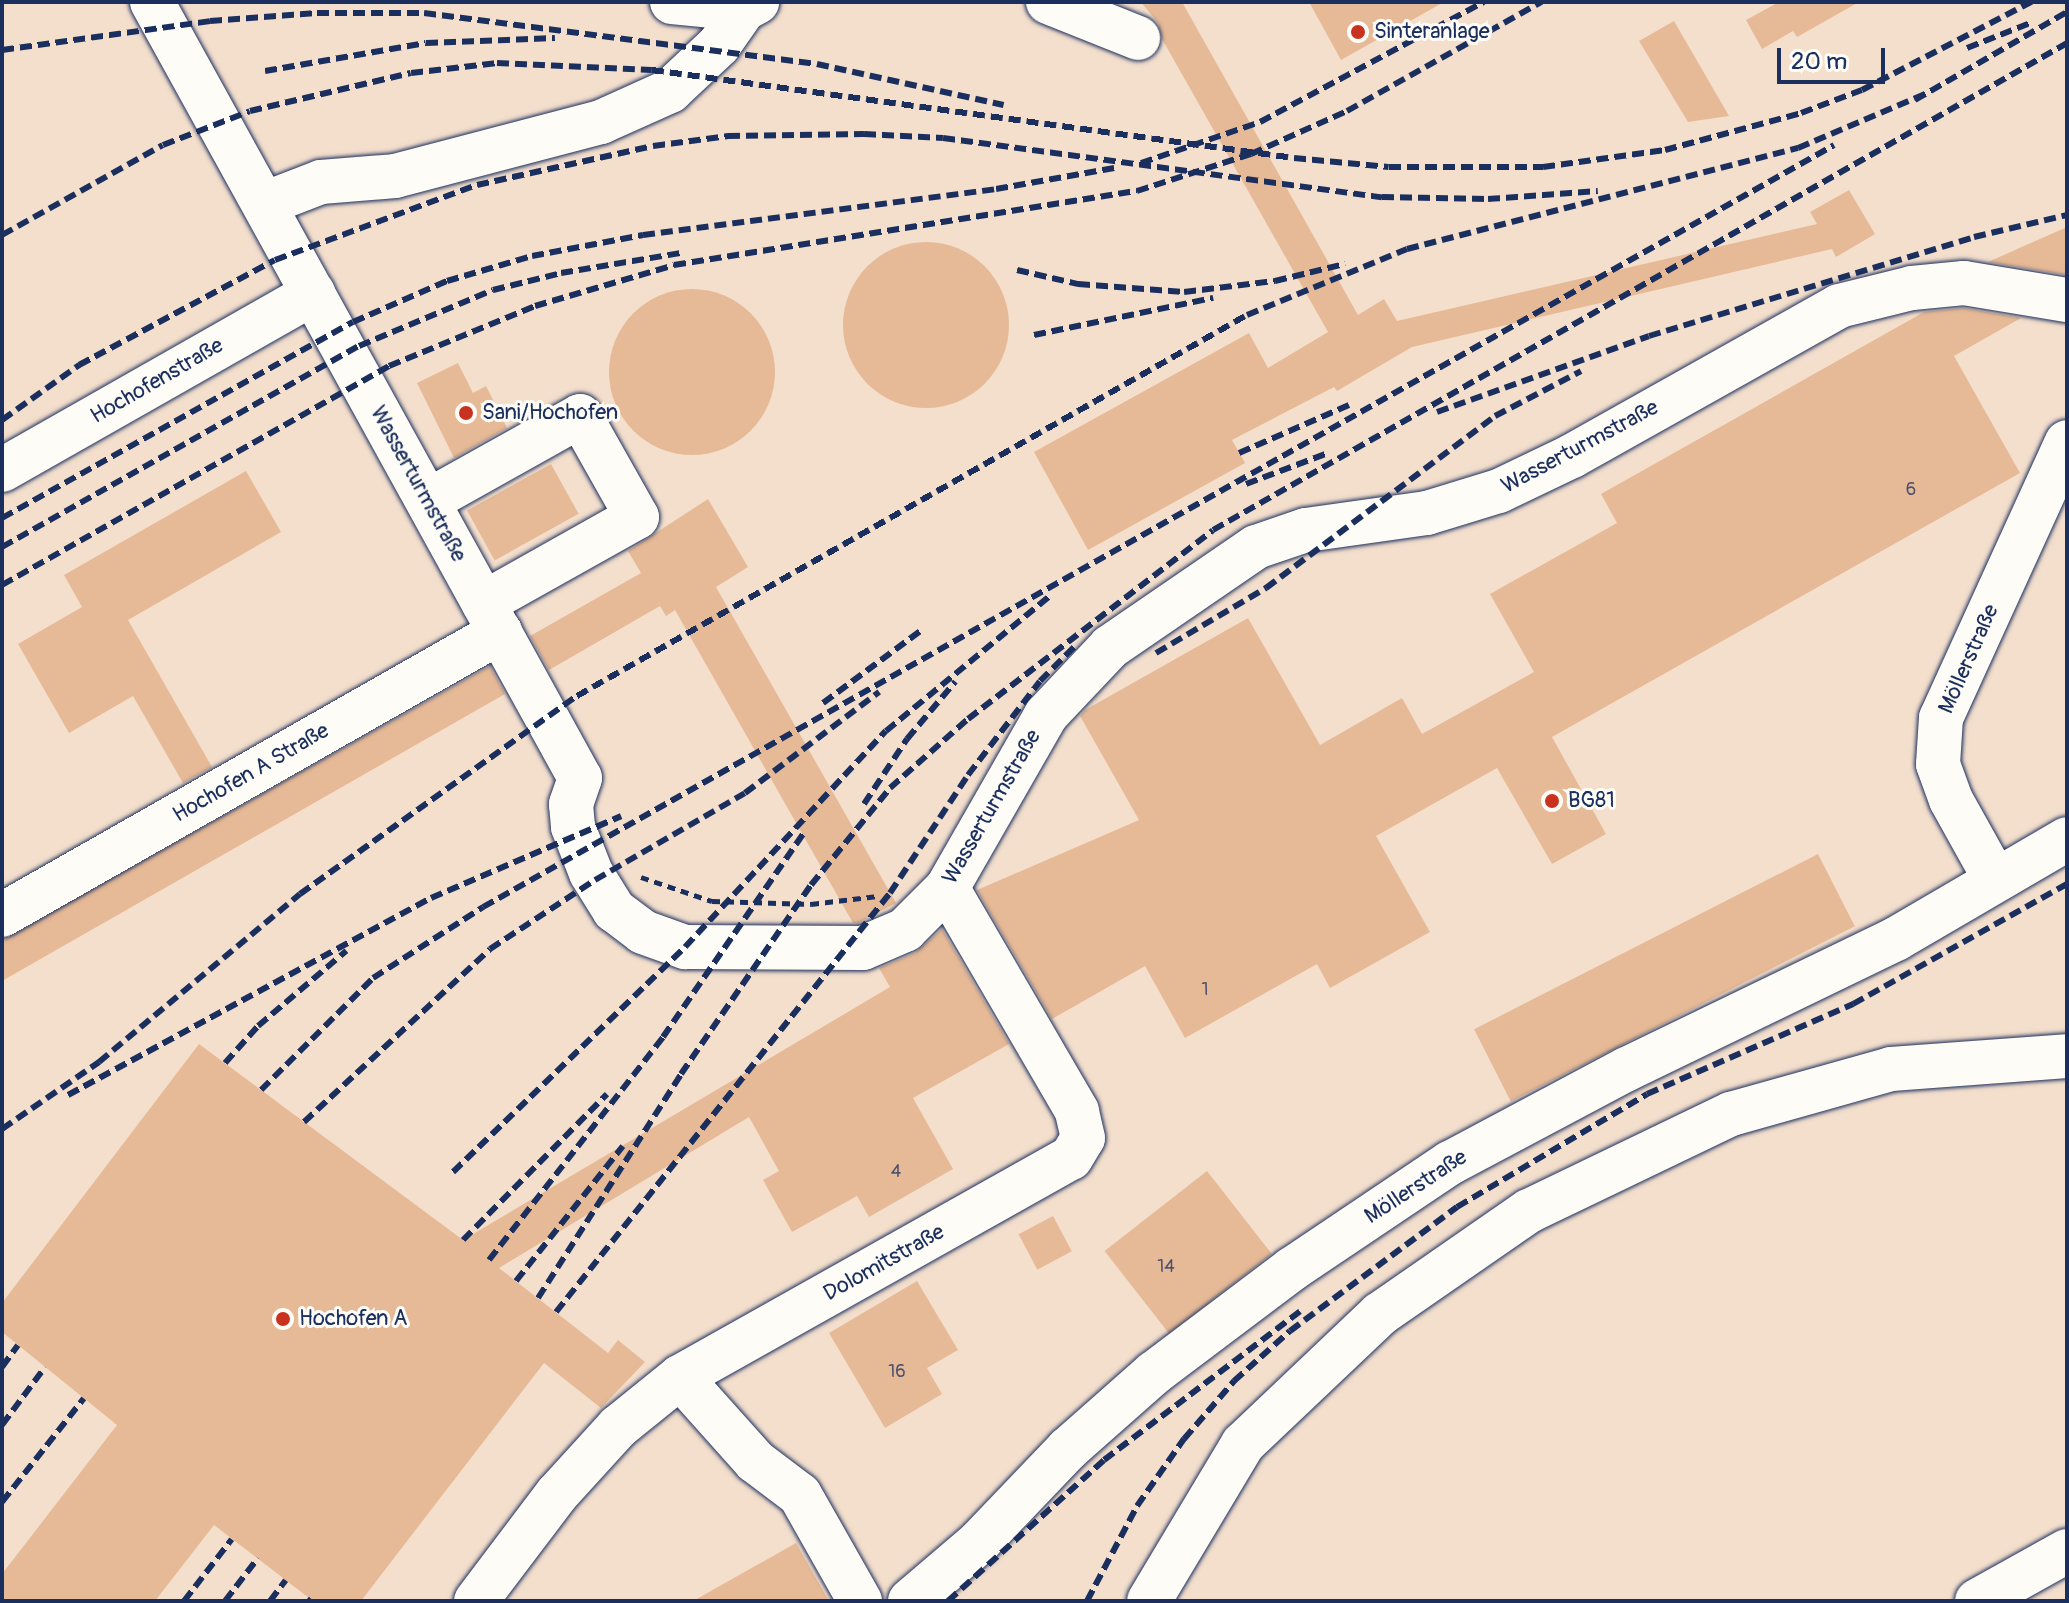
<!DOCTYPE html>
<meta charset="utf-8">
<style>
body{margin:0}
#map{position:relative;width:2069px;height:1603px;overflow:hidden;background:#f9efe4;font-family:Pangolin,sans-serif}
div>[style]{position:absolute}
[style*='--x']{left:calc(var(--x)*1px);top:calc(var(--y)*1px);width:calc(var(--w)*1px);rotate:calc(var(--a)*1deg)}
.built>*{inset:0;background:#f4dfcd;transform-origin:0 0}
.building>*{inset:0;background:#e7ba97;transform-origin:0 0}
.round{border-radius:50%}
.path>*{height:5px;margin-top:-2.5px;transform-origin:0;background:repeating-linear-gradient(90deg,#1b2f5e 0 8px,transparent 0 14px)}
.roads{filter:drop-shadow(0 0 2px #1b2f5e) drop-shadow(0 0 2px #1b2f5e)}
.minor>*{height:44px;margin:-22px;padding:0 22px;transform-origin:22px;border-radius:22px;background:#fdfcf7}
.rail>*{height:6px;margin-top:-3px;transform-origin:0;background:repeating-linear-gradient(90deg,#1b2f5e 0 12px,transparent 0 18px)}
.dots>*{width:22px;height:22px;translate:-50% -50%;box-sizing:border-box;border:4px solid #fdfcf7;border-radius:50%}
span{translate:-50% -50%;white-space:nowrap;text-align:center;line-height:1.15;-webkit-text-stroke:6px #fdfcf7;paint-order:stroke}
.number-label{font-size:18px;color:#4e526c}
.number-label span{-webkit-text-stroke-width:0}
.poi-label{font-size:22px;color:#1b2f5e}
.left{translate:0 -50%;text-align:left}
.street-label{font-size:22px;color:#1b2f5e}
.frame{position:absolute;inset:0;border:4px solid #1b2f5e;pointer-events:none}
.scale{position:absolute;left:1777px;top:48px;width:108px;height:36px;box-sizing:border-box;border:4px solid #1b2f5e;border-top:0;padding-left:10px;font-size:24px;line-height:28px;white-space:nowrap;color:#1b2f5e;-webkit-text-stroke:6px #fdfcf7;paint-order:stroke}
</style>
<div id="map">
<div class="built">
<i style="left:2px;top:2px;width:2065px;height:1599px"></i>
</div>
<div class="building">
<i style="clip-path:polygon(1141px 2px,1182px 2px,1358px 315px,1384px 299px,1397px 321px,1817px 224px,1810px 212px,1849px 190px,1875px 234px,1836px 257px,1832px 249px,1412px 347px,1337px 391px,1334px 387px,1232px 440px,1245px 463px,1088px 550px,1034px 452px,1249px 333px,1268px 368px,1328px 332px,1162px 39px,1158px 23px)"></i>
<i style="clip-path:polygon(1309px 2px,1444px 2px,1341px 60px)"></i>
<i style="clip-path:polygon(1779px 2px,1859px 2px,1797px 37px,1793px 31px,1762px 49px,1746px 20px)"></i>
<i style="clip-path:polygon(1674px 21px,1729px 116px,1688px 122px,1639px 41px)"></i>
<i style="clip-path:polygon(2067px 227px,2067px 275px,1988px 262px)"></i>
<i class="round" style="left:843px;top:242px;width:166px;height:166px"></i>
<i class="round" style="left:609px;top:289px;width:166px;height:166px"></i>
<i style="clip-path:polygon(1963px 308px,2021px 318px,1954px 356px,2020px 473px,1552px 737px,1606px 834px,1552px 864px,1497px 768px,1376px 836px,1430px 932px,1330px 988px,1317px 964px,1185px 1038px,1145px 966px,1052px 1019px,977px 890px,1139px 820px,1080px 716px,1085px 710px,1248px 618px,1320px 745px,1402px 698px,1422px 734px,1534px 672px,1490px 594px,1617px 523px,1601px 494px,1924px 312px)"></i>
<i style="clip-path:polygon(458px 363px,473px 393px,486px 386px,507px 428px,454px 458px,417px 383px)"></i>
<i style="left:551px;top:464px;width:57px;height:96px;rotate:61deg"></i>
<i style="clip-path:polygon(246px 471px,281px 532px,128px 620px,212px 767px,183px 783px,133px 696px,69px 733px,18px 644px,82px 607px,64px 575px)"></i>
<i style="clip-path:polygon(708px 499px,748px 567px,716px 587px,896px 903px,858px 923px,853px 923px,675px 610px,666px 616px,660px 606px,549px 670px,530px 636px,641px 573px,628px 551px)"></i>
<i style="clip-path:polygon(490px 666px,505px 694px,2px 981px,2px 940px)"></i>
<i style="left:1818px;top:854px;width:81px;height:386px;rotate:63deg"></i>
<i style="clip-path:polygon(942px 929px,1009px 1044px,913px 1098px,953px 1169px,869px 1217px,857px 1196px,792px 1232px,763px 1180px,779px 1171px,749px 1117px,499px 1268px,608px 1353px,618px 1340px,645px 1362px,601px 1408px,544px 1363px,361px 1601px,313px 1601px,214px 1525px,155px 1601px,2px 1601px,2px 1574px,117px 1425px,2px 1332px,2px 1303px,199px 1044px,463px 1240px,890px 987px,879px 968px,915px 953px)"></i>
<i style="left:1207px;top:1171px;width:105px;height:130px;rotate:52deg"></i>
<i style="left:1053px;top:1216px;width:40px;height:39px;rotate:62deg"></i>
<i style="clip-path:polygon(917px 1281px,958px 1350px,927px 1368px,942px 1394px,885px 1428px,829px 1333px)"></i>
<i style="clip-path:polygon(796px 1543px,829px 1601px,693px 1601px)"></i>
</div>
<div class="path">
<i style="--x:641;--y:877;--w:75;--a:18.7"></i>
<i style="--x:712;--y:901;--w:99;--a:1.7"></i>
<i style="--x:811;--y:904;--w:67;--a:-6.8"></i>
</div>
<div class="roads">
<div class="minor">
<i style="--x:152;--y:2;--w:886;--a:61.12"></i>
<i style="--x:580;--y:778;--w:28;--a:109"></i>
<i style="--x:571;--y:804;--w:23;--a:85"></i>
<i style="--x:573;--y:827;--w:49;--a:68.6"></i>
<i style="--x:591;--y:873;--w:44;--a:58.1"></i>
<i style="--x:614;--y:910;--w:36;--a:37"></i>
<i style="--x:643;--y:932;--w:45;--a:19.7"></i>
<i style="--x:685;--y:947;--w:178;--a:0.3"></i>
<i style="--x:863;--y:948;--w:46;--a:-23.2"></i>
<i style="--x:905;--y:930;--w:59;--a:-45"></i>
<i style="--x:947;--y:888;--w:199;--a:-60.2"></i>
<i style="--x:1046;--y:715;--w:93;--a:-46.7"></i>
<i style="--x:1110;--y:647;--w:177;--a:-34.4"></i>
<i style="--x:1256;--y:547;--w:53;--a:-18.8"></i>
<i style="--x:1306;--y:530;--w:122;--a:-8"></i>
<i style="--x:1427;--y:513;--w:75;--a:-17"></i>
<i style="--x:1499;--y:491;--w:81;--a:-25.6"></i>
<i style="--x:1572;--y:456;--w:306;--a:-29.3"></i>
<i style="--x:1839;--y:306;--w:75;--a:-13.9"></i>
<i style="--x:1912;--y:288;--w:52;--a:-5.5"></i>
<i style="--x:1964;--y:283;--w:104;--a:9.4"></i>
<i style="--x:672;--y:2;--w:72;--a:5.6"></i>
<i style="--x:744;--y:9;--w:15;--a:-28"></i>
<i style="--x:1048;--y:2;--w:97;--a:21.8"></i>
<i style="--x:264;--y:204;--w:61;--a:-21.1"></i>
<i style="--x:321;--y:182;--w:74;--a:-4.6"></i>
<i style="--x:395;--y:176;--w:213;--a:-14.7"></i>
<i style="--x:601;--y:122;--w:76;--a:-24.2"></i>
<i style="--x:670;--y:91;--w:67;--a:-43.2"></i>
<i style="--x:719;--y:45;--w:44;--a:-55.2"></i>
<i style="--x:2;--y:470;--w:358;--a:-29.6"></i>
<i style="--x:428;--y:501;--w:174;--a:-29.2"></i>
<i style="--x:580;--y:416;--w:116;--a:60.6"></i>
<i style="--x:637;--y:517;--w:176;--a:150.7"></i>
<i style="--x:1995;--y:879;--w:90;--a:-119.1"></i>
<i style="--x:1951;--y:800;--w:38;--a:-110"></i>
<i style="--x:1938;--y:764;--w:46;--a:-86.3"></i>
<i style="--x:1941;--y:718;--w:303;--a:-65.5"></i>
<i style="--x:2;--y:915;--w:573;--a:-29.61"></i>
<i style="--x:680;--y:1377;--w:113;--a:48.2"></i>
<i style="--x:755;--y:1461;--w:56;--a:37.1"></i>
<i style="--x:800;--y:1495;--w:122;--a:60.5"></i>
<i style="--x:476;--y:1601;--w:134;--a:-52.9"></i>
<i style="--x:557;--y:1494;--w:91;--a:-47.7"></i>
<i style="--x:618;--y:1427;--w:80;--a:-38.9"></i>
<i style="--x:680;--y:1377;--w:448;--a:-29.3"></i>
<i style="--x:1071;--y:1158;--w:23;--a:-59"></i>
<i style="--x:1083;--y:1138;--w:28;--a:-103"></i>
<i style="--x:1077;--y:1111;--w:258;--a:-120.2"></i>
<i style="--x:910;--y:1601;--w:91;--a:-40.5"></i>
<i style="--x:979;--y:1542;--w:129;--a:-46.3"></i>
<i style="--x:1068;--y:1449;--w:115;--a:-41.5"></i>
<i style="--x:1154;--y:1373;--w:173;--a:-37"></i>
<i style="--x:1292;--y:1269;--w:190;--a:-33.9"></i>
<i style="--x:1450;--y:1163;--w:200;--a:-28"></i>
<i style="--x:1627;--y:1069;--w:299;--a:-25.8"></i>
<i style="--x:1896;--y:939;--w:198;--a:-30.3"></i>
<i style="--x:1149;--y:1601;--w:183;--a:-59.1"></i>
<i style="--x:1243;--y:1444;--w:189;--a:-43.5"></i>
<i style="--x:1380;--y:1314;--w:181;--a:-34.7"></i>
<i style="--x:1529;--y:1211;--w:224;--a:-25.7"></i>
<i style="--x:1731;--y:1114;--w:166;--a:-15.7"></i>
<i style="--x:1891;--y:1069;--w:176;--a:-4.2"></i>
<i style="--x:1977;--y:1601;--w:103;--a:-29.1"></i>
</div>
</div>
<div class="rail">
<i style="--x:1967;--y:48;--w:68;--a:-21.6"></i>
<i style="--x:2;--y:50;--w:210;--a:-7.9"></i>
<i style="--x:210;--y:21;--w:107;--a:-4.3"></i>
<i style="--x:317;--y:13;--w:107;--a:0"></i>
<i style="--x:424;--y:13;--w:396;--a:7.4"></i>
<i style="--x:817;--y:64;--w:191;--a:12.4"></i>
<i style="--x:265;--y:71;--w:163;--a:-9.9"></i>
<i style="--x:426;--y:43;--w:129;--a:-2.2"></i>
<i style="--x:1915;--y:100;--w:176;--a:-30.1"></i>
<i style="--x:1141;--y:163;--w:126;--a:-19"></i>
<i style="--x:1260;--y:122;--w:254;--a:-28.2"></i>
<i style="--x:2;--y:235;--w:184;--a:-29.2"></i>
<i style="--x:163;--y:145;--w:93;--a:-21.3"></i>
<i style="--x:250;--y:111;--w:165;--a:-13.3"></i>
<i style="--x:411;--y:73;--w:87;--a:-6.6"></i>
<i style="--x:497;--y:63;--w:155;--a:2.6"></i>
<i style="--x:652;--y:70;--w:648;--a:7.8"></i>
<i style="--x:1294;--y:158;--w:95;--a:5.4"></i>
<i style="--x:1389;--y:167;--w:154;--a:0"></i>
<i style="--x:1543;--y:167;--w:123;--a:-7.9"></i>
<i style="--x:1665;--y:150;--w:141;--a:-15.2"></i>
<i style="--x:1801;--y:113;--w:65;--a:-20.7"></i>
<i style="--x:1862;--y:90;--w:191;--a:-27.5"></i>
<i style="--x:1017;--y:270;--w:63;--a:12.9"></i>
<i style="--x:1078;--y:284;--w:106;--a:4.3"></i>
<i style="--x:1184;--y:292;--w:92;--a:-6.9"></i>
<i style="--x:1275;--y:281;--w:72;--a:-13.7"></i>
<i style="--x:1034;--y:335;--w:183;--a:-11.7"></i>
<i style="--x:1437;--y:412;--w:225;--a:-19.7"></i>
<i style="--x:1649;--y:336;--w:340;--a:-16.9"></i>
<i style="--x:1974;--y:237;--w:96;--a:-13.3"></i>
<i style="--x:2;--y:420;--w:95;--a:-35.5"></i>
<i style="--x:79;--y:365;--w:222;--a:-28.2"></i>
<i style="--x:275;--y:260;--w:215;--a:-20.4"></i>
<i style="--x:477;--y:185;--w:180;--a:-12.5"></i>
<i style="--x:653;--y:146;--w:76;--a:-7.6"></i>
<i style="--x:728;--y:136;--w:136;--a:-0.8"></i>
<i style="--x:864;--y:134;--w:79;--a:2.9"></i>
<i style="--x:943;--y:138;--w:443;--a:7.7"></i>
<i style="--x:1382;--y:197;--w:106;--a:1.1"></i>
<i style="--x:1488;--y:199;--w:110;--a:-4.2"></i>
<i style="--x:1239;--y:453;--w:120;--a:-23.6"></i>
<i style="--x:1246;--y:484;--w:88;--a:-20.7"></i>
<i style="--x:2;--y:518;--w:402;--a:-29.2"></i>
<i style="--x:353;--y:322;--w:103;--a:-23.6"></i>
<i style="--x:447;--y:281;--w:89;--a:-16.4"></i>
<i style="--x:532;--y:256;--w:113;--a:-10.7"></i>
<i style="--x:643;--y:235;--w:356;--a:-7.4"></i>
<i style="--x:996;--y:189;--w:120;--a:-10.1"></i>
<i style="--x:2;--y:547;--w:410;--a:-29.4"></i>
<i style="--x:359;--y:346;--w:145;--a:-22.7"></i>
<i style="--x:493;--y:290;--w:70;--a:-14"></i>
<i style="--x:561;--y:273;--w:122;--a:-9.5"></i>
<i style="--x:2;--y:585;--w:445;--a:-29.5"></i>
<i style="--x:389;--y:366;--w:158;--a:-22.3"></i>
<i style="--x:535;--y:306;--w:145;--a:-16.4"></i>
<i style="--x:674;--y:265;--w:469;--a:-9.1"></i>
<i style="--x:1137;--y:191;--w:120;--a:-18"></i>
<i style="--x:1251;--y:154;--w:105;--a:-24.1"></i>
<i style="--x:1347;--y:111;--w:223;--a:-29.3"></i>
<i style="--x:1156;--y:653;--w:128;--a:-30.6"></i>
<i style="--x:1266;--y:588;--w:286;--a:-36.9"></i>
<i style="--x:1495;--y:416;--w:97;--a:-27.6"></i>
<i style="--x:823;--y:703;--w:124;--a:-36.5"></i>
<i style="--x:864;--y:804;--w:78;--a:-56.5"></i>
<i style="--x:907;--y:739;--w:75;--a:-49.9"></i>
<i style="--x:225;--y:1063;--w:50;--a:-48.3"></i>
<i style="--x:258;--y:1026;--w:116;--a:-40.4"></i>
<i style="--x:261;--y:1090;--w:158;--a:-45"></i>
<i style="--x:373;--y:978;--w:131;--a:-32.8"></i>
<i style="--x:483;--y:907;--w:1551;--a:-29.42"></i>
<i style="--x:68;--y:1095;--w:413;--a:-28.5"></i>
<i style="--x:431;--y:898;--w:207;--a:-23.3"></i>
<i style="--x:304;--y:1122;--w:254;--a:-42.9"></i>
<i style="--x:490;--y:949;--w:126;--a:-33.3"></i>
<i style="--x:595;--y:880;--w:173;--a:-30.1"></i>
<i style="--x:745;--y:793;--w:168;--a:-37"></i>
<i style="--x:2;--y:1129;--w:118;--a:-34.6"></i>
<i style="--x:99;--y:1062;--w:262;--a:-39.9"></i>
<i style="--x:300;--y:894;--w:340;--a:-35.6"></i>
<i style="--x:577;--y:696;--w:771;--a:-29.63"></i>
<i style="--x:1247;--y:315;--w:173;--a:-22.4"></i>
<i style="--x:1407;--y:249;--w:404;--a:-14.5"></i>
<i style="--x:1798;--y:148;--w:138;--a:-23"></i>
<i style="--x:453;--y:1172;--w:323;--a:-44.1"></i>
<i style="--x:685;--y:947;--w:295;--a:-47.1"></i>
<i style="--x:886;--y:731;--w:214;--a:-39.5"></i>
<i style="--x:463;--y:1240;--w:205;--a:-45.4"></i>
<i style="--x:489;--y:1260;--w:283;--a:-52"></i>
<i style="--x:663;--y:1037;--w:247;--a:-55.4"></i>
<i style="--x:516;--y:1281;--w:172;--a:-51.6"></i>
<i style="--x:538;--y:1298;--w:266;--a:-57.4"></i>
<i style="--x:681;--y:1074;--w:229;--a:-55.5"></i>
<i style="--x:811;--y:885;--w:125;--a:-50.8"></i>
<i style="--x:890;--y:788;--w:104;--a:-41.5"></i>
<i style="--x:968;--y:719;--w:309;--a:-37.6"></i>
<i style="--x:1213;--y:530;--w:983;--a:-29.69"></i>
<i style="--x:556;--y:1312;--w:536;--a:-51.44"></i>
<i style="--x:890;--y:893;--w:141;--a:-56.5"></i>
<i style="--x:968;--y:775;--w:118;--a:-52.5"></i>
<i style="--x:1040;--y:681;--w:48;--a:-45"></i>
<i style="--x:2;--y:1367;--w:27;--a:-54"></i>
<i style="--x:2;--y:1425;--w:72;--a:-53.4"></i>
<i style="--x:2;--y:1502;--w:132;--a:-51.7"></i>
<i style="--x:184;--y:1601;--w:78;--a:-52.3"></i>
<i style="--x:225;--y:1601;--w:54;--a:-52.5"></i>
<i style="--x:270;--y:1601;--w:26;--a:-53"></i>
<i style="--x:309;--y:1601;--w:3;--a:-45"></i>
<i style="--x:948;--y:1601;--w:210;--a:-42.1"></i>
<i style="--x:1104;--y:1460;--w:246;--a:-37.2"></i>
<i style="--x:1087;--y:1601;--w:107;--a:-62.2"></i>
<i style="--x:1137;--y:1506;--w:82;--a:-55"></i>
<i style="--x:1184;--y:1439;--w:77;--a:-49.2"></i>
<i style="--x:1234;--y:1381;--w:75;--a:-41.8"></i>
<i style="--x:1290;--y:1331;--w:208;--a:-36.6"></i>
<i style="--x:1457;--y:1207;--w:221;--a:-30.7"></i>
<i style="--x:1647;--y:1094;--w:225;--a:-23.6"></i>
<i style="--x:1853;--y:1004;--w:245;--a:-29.3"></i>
</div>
<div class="dots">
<i style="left:1358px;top:32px;background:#c8321e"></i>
<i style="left:466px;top:413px;background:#c8321e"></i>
<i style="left:1552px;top:801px;background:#c8321e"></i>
<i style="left:283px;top:1319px;background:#c8321e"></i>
</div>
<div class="number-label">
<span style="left:1911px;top:490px">6</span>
<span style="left:1205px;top:990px">1</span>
<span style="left:896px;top:1172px">4</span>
<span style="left:1166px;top:1267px">14</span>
<span style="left:897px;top:1372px">16</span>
</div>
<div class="poi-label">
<span class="left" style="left:1374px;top:32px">Sinteranlage</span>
<span class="left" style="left:482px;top:413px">Sani/Hochofen</span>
<span class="left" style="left:1568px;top:801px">BG81</span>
<span class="left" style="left:299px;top:1319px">Hochofen A</span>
</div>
<div class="street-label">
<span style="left:157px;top:381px;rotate:-30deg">Hochofenstraße</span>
<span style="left:1580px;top:447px;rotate:-28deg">Wasserturmstraße</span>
<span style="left:418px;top:484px;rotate:61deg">Wasserturmstraße</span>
<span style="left:1969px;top:659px;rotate:-66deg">Möllerstraße</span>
<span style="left:251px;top:773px;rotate:-30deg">Hochofen A Straße</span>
<span style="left:992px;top:807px;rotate:-60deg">Wasserturmstraße</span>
<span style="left:1416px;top:1187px;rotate:-33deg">Möllerstraße</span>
<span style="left:884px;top:1263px;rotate:-29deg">Dolomitstraße</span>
</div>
<div class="frame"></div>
<div class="scale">20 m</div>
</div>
